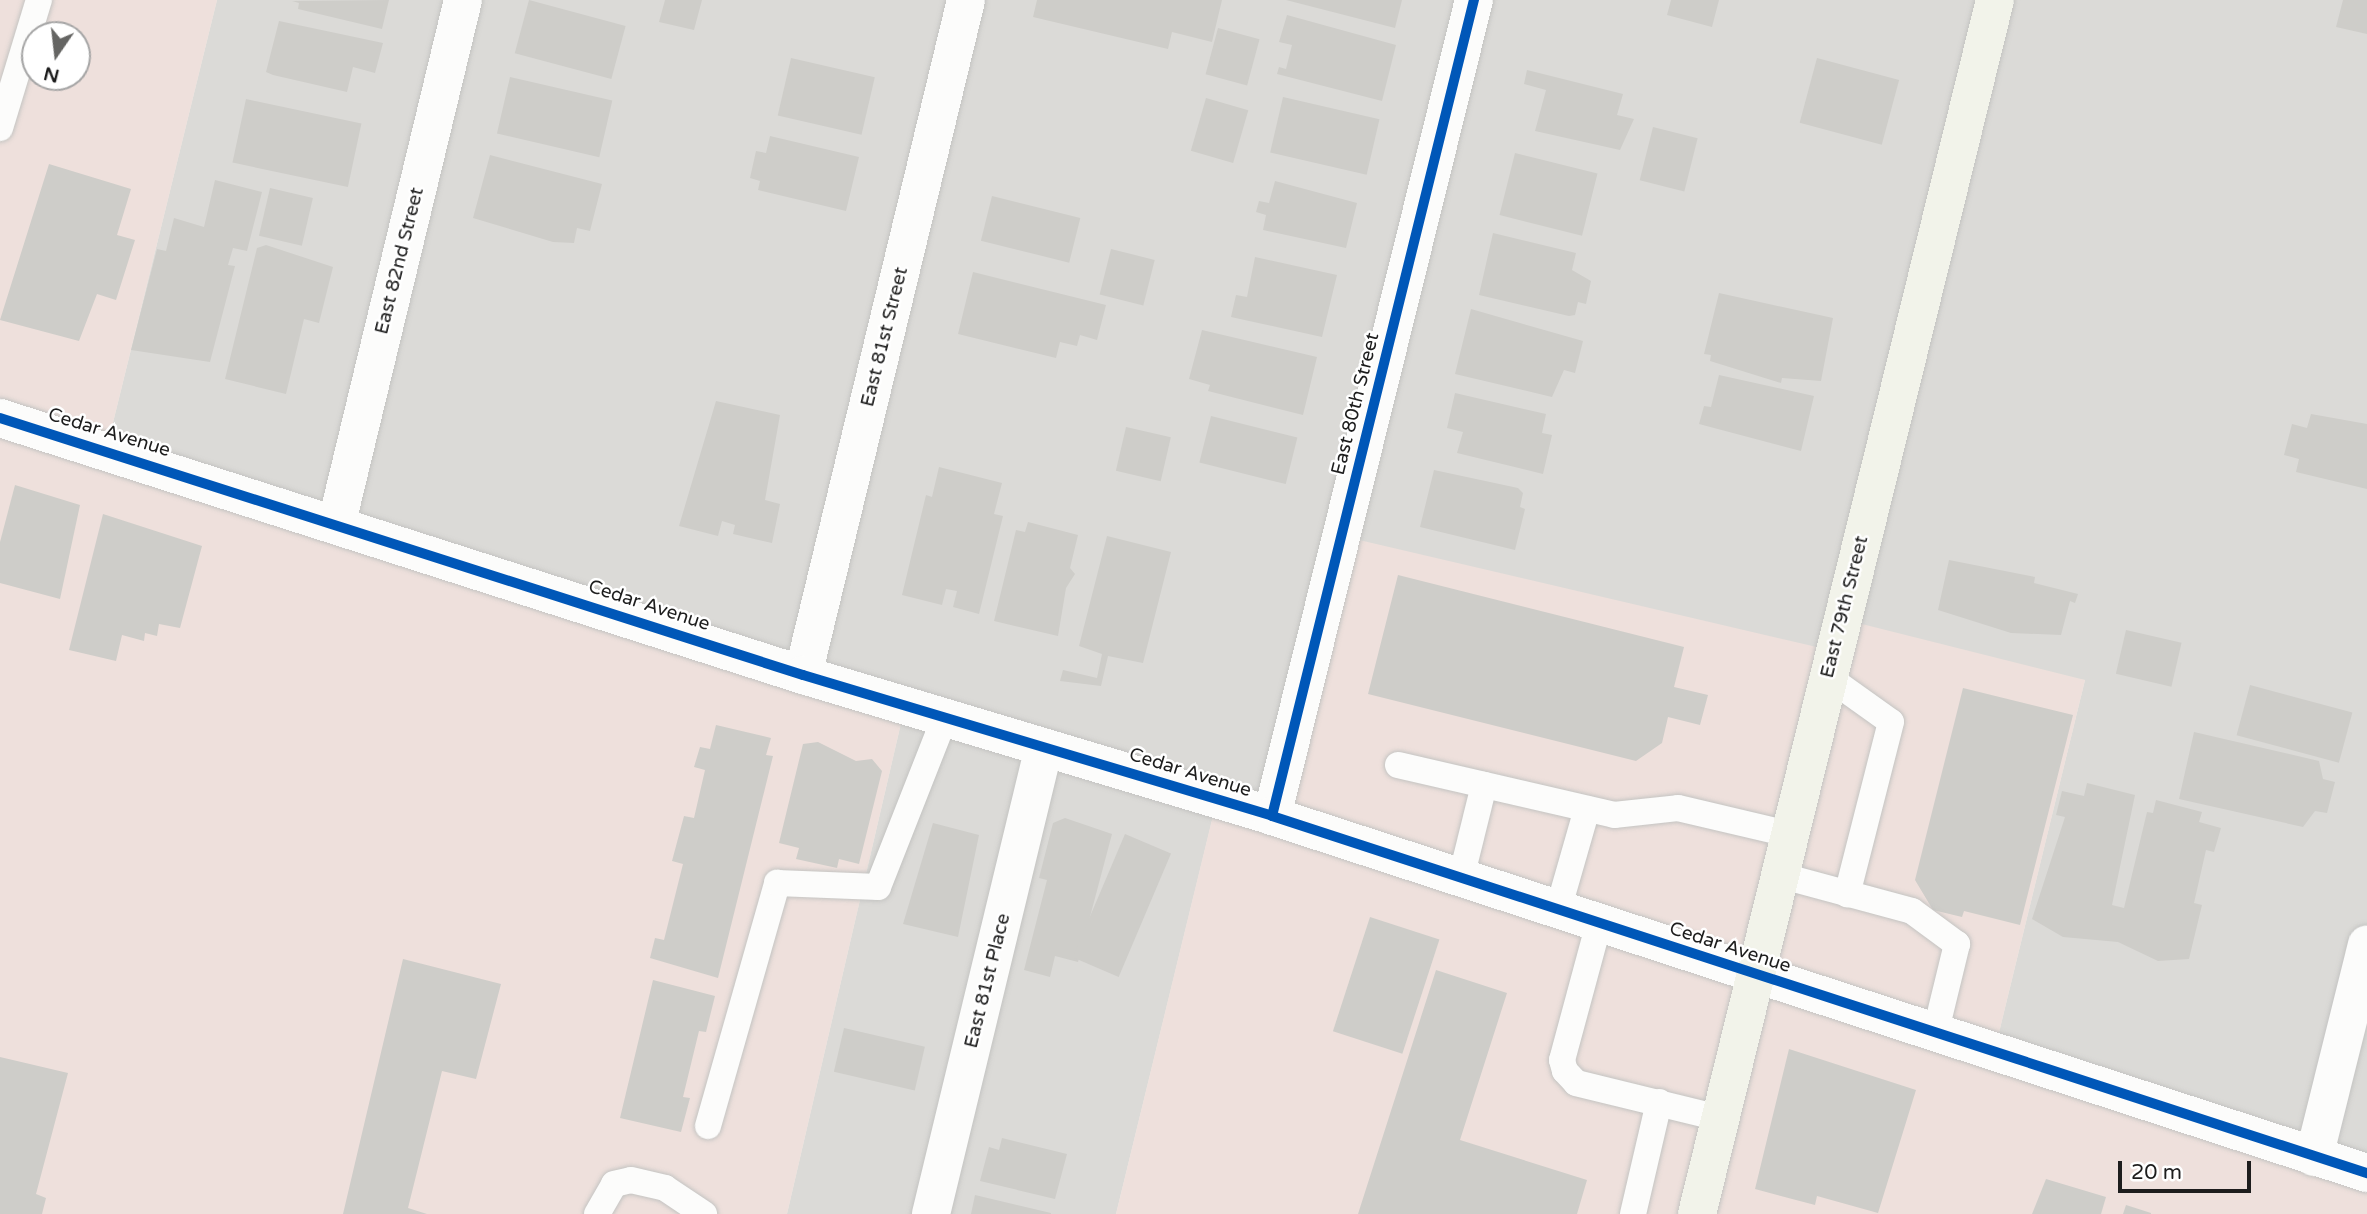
<!DOCTYPE html>
<style>
body{margin:0}
#map{position:relative;width:2367px;height:1214px;overflow:hidden;background:#ecebe6;font-family:"Varela Round",sans-serif}
div>[style]{position:absolute}
[style*='--x']{left:calc(var(--x)*1px);top:calc(var(--y)*1px);width:calc(var(--w)*1px);rotate:calc(var(--a)*1deg)}
.residential>*{inset:0;background:#dbdad7}
.commercial>*{inset:0;background:#eee0dc}
.building>*{inset:0;background:#cecdc9;transform-origin:0 0}
.roads{filter:drop-shadow(0 0 2px #c4c4c2) drop-shadow(0 0 2px #c4c4c2)}
.service>*{height:26px;margin:-13px;padding:0 13px;transform-origin:13px;border-radius:13px;background:#fcfcfb}
.minor>*{height:38px;margin:-19px;padding:0 19px;transform-origin:19px;border-radius:19px;background:#fcfcfb}
.tertiary>*{height:38px;margin:-19px;padding:0 19px;transform-origin:19px;border-radius:19px;background:#fcfcfb}
.secondary>*{height:38px;margin:-19px;padding:0 19px;transform-origin:19px;border-radius:19px;background:#f2f3ea}
.cycleway>*{height:10px;margin:-5px;padding:0 5px;transform-origin:5px;border-radius:5px;background:#0057b8}
span{translate:-50% -50%;white-space:nowrap;text-align:center;line-height:1.15;-webkit-text-stroke:5px #fff;paint-order:stroke}
.street-label{font-size:19px;color:#1d1d1d}
.north{position:absolute;left:21px;top:21px;width:70px;height:70px;box-sizing:border-box;background:#fff;border:2px solid #a5a5a5;border-radius:50%;rotate:194deg;font-size:19px;font-weight:700;line-height:28px;text-align:center;color:#1d1d1d}
.north::after{content:'';display:block;margin:auto;width:24px;height:32px;background:#656563;clip-path:polygon(50% 0,100% 100%,50% 72%,0 100%)}
.scale{position:absolute;left:2118px;top:1161px;width:133px;height:32px;box-sizing:border-box;border:4px solid #1d1d1d;border-top:0;padding-left:9px;font-size:21px;line-height:24px;white-space:nowrap;color:#1d1d1d;-webkit-text-stroke:5px #fff;paint-order:stroke}
</style>
<div id="map">
<div class="residential">
<i style="clip-path:polygon(217px 0,2367px 0,2367px 1173px,1994px 1053px,2085px 680px,1834px 651px,1272px 816px,1217px 800px,1116px 1214px,787px 1214px,905px 706px,106px 451px)"></i>
</div>
<div class="commercial">
<i style="clip-path:polygon(evenodd,0 0,217px 0,106px 451px,905px 706px,787px 1214px,0 1214px,0 0,35px 35px,77px 35px,77px 77px,35px 77px,35px 35px)"></i>
<i style="clip-path:polygon(1342px 536px,1834px 651px,1842px 619px,2085px 680px,1994px 1053px,2367px 1173px,2367px 1214px,1116px 1214px,1217px 799px,1272px 816px)"></i>
</div>
<div class="building">
<i style="clip-path:polygon(389px 0,382px 29px,298px 9px,299px 3px,292px 1px)"></i>
<i style="left:529px;top:0;width:100px;height:55px;rotate:15deg"></i>
<i style="clip-path:polygon(665px 0,702px 0,694px 30px,659px 22px)"></i>
<i style="clip-path:polygon(1037px 0,1222px 0,1212px 42px,1172px 32px,1168px 49px,1033px 17px)"></i>
<i style="clip-path:polygon(1286px 0,1402px 0,1395px 28px)"></i>
<i style="clip-path:polygon(1671px 0,1719px 0,1712px 27px,1667px 15px)"></i>
<i style="clip-path:polygon(2343px 0,2367px 0,2367px 34px,2336px 27px)"></i>
<i style="clip-path:polygon(1287px 15px,1396px 45px,1382px 101px,1277px 74px,1279px 67px,1286px 69px,1292px 45px,1279px 42px)"></i>
<i style="clip-path:polygon(279px 21px,383px 43px,375px 73px,353px 67px,347px 92px,273px 75px,266px 72px)"></i>
<i style="left:1218px;top:28px;width:43px;height:48px;rotate:15deg"></i>
<i style="left:791px;top:58px;width:86px;height:59px;rotate:13deg"></i>
<i style="left:1817px;top:58px;width:85px;height:67px;rotate:15deg"></i>
<i style="clip-path:polygon(1527px 70px,1623px 94px,1617px 115px,1634px 119px,1620px 150px,1535px 131px,1546px 90px,1524px 84px)"></i>
<i style="left:510px;top:77px;width:105px;height:58px;rotate:13deg"></i>
<i style="left:1283px;top:97px;width:99px;height:57px;rotate:13deg"></i>
<i style="left:1206px;top:98px;width:44px;height:55px;rotate:16deg"></i>
<i style="left:246px;top:99px;width:118px;height:65px;rotate:12deg"></i>
<i style="left:1653px;top:127px;width:46px;height:55px;rotate:14deg"></i>
<i style="clip-path:polygon(770px 136px,859px 157px,846px 211px,758px 190px,760px 181px,750px 178px,756px 151px,766px 153px)"></i>
<i style="left:1515px;top:153px;width:85px;height:64px;rotate:14deg"></i>
<i style="clip-path:polygon(490px 155px,602px 184px,590px 231px,577px 228px,574px 243px,553px 242px,473px 218px)"></i>
<i style="clip-path:polygon(49px 164px,131px 189px,117px 235px,135px 240px,116px 300px,97px 294px,79px 341px,0 320px)"></i>
<i style="clip-path:polygon(215px 180px,262px 192px,247px 251px,233px 248px,228px 265px,235px 266px,210px 362px,131px 350px,157px 249px,166px 251px,174px 218px,204px 227px)"></i>
<i style="clip-path:polygon(1275px 181px,1357px 203px,1346px 248px,1263px 230px,1266px 215px,1256px 212px,1259px 201px,1269px 203px)"></i>
<i style="left:270px;top:188px;width:44px;height:49px;rotate:13deg"></i>
<i style="left:992px;top:196px;width:91px;height:46px;rotate:14deg"></i>
<i style="clip-path:polygon(1493px 233px,1576px 253px,1572px 270px,1591px 281px,1586px 304px,1578px 302px,1575px 315px,1569px 316px,1479px 295px)"></i>
<i style="clip-path:polygon(266px 245px,333px 267px,319px 323px,304px 319px,286px 394px,225px 379px,257px 248px)"></i>
<i style="left:1111px;top:249px;width:45px;height:47px;rotate:14deg"></i>
<i style="clip-path:polygon(1255px 257px,1337px 275px,1322px 337px,1231px 317px,1236px 295px,1247px 297px)"></i>
<i style="clip-path:polygon(973px 272px,1106px 305px,1097px 340px,1080px 335px,1077px 346px,1060px 342px,1056px 358px,958px 334px)"></i>
<i style="clip-path:polygon(1719px 293px,1833px 318px,1821px 381px,1782px 378px,1781px 383px,1710px 361px,1711px 355px,1704px 354px)"></i>
<i style="clip-path:polygon(1471px 309px,1583px 341px,1575px 373px,1564px 370px,1552px 397px,1455px 374px)"></i>
<i style="clip-path:polygon(1202px 330px,1317px 357px,1303px 415px,1208px 391px,1210px 385px,1189px 379px)"></i>
<i style="clip-path:polygon(1719px 375px,1814px 396px,1801px 451px,1699px 424px,1704px 406px,1711px 407px)"></i>
<i style="clip-path:polygon(1455px 393px,1546px 414px,1542px 433px,1552px 435px,1543px 474px,1457px 453px,1463px 432px,1447px 428px)"></i>
<i style="clip-path:polygon(716px 401px,780px 415px,765px 500px,780px 504px,772px 543px,733px 534px,735px 525px,722px 521px,718px 536px,679px 526px)"></i>
<i style="clip-path:polygon(2311px 414px,2367px 424px,2367px 489px,2296px 472px,2299px 459px,2284px 455px,2292px 424px,2307px 428px)"></i>
<i style="left:1211px;top:416px;width:89px;height:48px;rotate:14deg"></i>
<i style="left:1126px;top:427px;width:46px;height:45px;rotate:13deg"></i>
<i style="clip-path:polygon(939px 467px,1002px 483px,994px 514px,1003px 516px,979px 614px,953px 607px,957px 591px,946px 589px,942px 605px,902px 595px,926px 495px,932px 497px)"></i>
<i style="clip-path:polygon(1434px 470px,1518px 488px,1523px 493px,1520px 507px,1525px 509px,1515px 550px,1420px 527px)"></i>
<i style="clip-path:polygon(15px 485px,80px 505px,60px 599px,0 583px,0 542px)"></i>
<i style="clip-path:polygon(103px 514px,202px 546px,180px 628px,159px 624px,157px 636px,145px 633px,144px 641px,122px 635px,116px 661px,69px 650px)"></i>
<i style="clip-path:polygon(1028px 522px,1078px 535px,1070px 568px,1075px 574px,1066px 588px,1058px 636px,994px 621px,1016px 530px,1025px 532px)"></i>
<i style="clip-path:polygon(1107px 536px,1171px 552px,1143px 663px,1108px 656px,1101px 686px,1060px 681px,1063px 670px,1097px 678px,1102px 654px,1079px 646px)"></i>
<i style="clip-path:polygon(1949px 560px,2035px 577px,2034px 583px,2078px 594px,2075px 603px,2070px 601px,2061px 635px,2011px 633px,1938px 610px)"></i>
<i style="clip-path:polygon(1398px 575px,1684px 647px,1674px 687px,1708px 695px,1700px 725px,1668px 717px,1662px 743px,1636px 761px,1368px 694px)"></i>
<i style="left:2126px;top:630px;width:57px;height:45px;rotate:13deg"></i>
<i style="left:2250px;top:685px;width:106px;height:52px;rotate:15deg"></i>
<i style="clip-path:polygon(1963px 688px,2073px 715px,2020px 925px,1964px 911px,1962px 917px,1933px 910px,1915px 880px)"></i>
<i style="clip-path:polygon(716px 725px,771px 738px,766px 755px,773px 756px,718px 978px,650px 958px,655px 938px,664px 940px,683px 864px,672px 861px,684px 816px,694px 818px,705px 770px,694px 767px,700px 747px,710px 749px)"></i>
<i style="clip-path:polygon(2194px 732px,2319px 761px,2323px 779px,2335px 782px,2327px 813px,2315px 811px,2303px 827px,2179px 799px)"></i>
<i style="clip-path:polygon(818px 742px,856px 761px,872px 759px,882px 771px,859px 864px,839px 859px,837px 868px,796px 859px,799px 848px,779px 843px,803px 744px)"></i>
<i style="clip-path:polygon(2087px 783px,2135px 795px,2112px 905px,2124px 908px,2147px 812px,2153px 813px,2156px 800px,2202px 812px,2199px 822px,2221px 828px,2214px 852px,2206px 850px,2194px 903px,2202px 905px,2189px 959px,2158px 961px,2118px 942px,2063px 937px,2032px 919px,2065px 817px,2056px 815px,2062px 791px,2084px 796px)"></i>
<i style="clip-path:polygon(1065px 818px,1112px 834px,1078px 962px,1055px 956px,1050px 977px,1024px 970px,1047px 880px,1039px 878px,1053px 823px)"></i>
<i style="clip-path:polygon(933px 823px,979px 835px,958px 937px,903px 924px)"></i>
<i style="left:1125px;top:834px;width:50px;height:134px;rotate:23deg"></i>
<i style="left:1370px;top:917px;width:73px;height:120px;rotate:18deg"></i>
<i style="clip-path:polygon(403px 959px,501px 984px,476px 1079px,442px 1071px,408px 1208px,427px 1214px,343px 1214px)"></i>
<i style="clip-path:polygon(1436px 970px,1507px 993px,1460px 1140px,1587px 1180px,1577px 1214px,1358px 1214px)"></i>
<i style="clip-path:polygon(653px 980px,715px 996px,706px 1032px,699px 1031px,683px 1097px,690px 1098px,681px 1132px,620px 1118px)"></i>
<i style="left:844px;top:1028px;width:83px;height:45px;rotate:13deg"></i>
<i style="clip-path:polygon(1789px 1049px,1916px 1090px,1878px 1213px,1817px 1196px,1815px 1205px,1755px 1189px)"></i>
<i style="clip-path:polygon(0 1057px,68px 1073px,36px 1194px,46px 1198px,42px 1214px,0 1214px)"></i>
<i style="clip-path:polygon(1002px 1138px,1067px 1154px,1055px 1199px,980px 1181px,989px 1147px,999px 1150px)"></i>
<i style="clip-path:polygon(2046px 1179px,2106px 1197px,2101px 1214px,2032px 1214px)"></i>
<i style="clip-path:polygon(975px 1195px,1051px 1213px,1051px 1214px,971px 1214px)"></i>
<i style="clip-path:polygon(2126px 1205px,2151px 1213px,2151px 1214px,2123px 1214px)"></i>
</div>
<div class="roads">
<div class="service">
<i style="--x:0;--y:128;--w:134;--a:-73.1"></i>
<i style="--x:1828;--y:677;--w:77;--a:35.5"></i>
<i style="--x:1891;--y:722;--w:178;--a:104.3"></i>
<i style="--x:1398;--y:765;--w:222;--a:13"></i>
<i style="--x:1614;--y:815;--w:64;--a:-6.2"></i>
<i style="--x:1678;--y:808;--w:114;--a:13.2"></i>
<i style="--x:1779;--y:875;--w:138;--a:15.1"></i>
<i style="--x:1912;--y:911;--w:56;--a:36.3"></i>
<i style="--x:1957;--y:944;--w:93;--a:103.7"></i>
<i style="--x:1461;--y:878;--w:96;--a:-76.1"></i>
<i style="--x:1558;--y:910;--w:105;--a:-74"></i>
<i style="--x:1599;--y:923;--w:142;--a:105.1"></i>
<i style="--x:1562;--y:1060;--w:11;--a:75"></i>
<i style="--x:1565;--y:1071;--w:16;--a:47"></i>
<i style="--x:1576;--y:1083;--w:148;--a:13.7"></i>
<i style="--x:708;--y:1126;--w:253;--a:-74.1"></i>
<i style="--x:777;--y:883;--w:101;--a:2.3"></i>
<i style="--x:878;--y:887;--w:183;--a:-68.5"></i>
<i style="--x:597;--y:1214;--w:34;--a:-60"></i>
<i style="--x:614;--y:1184;--w:17;--a:-13"></i>
<i style="--x:631;--y:1180;--w:35;--a:13"></i>
<i style="--x:665;--y:1188;--w:47;--a:33.7"></i>
<i style="--x:1633;--y:1214;--w:115;--a:-76.9"></i>
</div>
<div class="minor">
<i style="--x:337;--y:522;--w:537;--a:-76.43"></i>
<i style="--x:803;--y:675;--w:694;--a:-76.42"></i>
<i style="--x:1272;--y:816;--w:841;--a:-76.1"></i>
<i style="--x:2314;--y:1157;--w:219;--a:-76"></i>
<i style="--x:931;--y:1214;--w:480;--a:-76.4"></i>
</div>
<div class="tertiary">
<i style="--x:0;--y:418;--w:843;--a:17.75"></i>
<i style="--x:803;--y:675;--w:490;--a:16.7"></i>
<i style="--x:1272;--y:816;--w:1152;--a:18.06"></i>
</div>
<div class="secondary">
<i style="--x:1697;--y:1214;--w:1250;--a:-76.21"></i>
</div>
</div>
<div class="cycleway">
<i style="--x:0;--y:418;--w:843;--a:17.75"></i>
<i style="--x:803;--y:675;--w:490;--a:16.7"></i>
<i style="--x:1272;--y:816;--w:1152;--a:18.06"></i>
<i style="--x:1272;--y:816;--w:841;--a:-76.1"></i>
</div>
<div class="street-label">
<span style="left:400px;top:261px;rotate:-76deg">East 82nd Street</span>
<span style="left:885px;top:337px;rotate:-76deg">East 81st Street</span>
<span style="left:1356px;top:404px;rotate:-76deg">East 80th Street</span>
<span style="left:109px;top:433px;rotate:17deg">Cedar Avenue</span>
<span style="left:649px;top:606px;rotate:18deg">Cedar Avenue</span>
<span style="left:1845px;top:607px;rotate:-76deg">East 79th Street</span>
<span style="left:1190px;top:773px;rotate:17deg">Cedar Avenue</span>
<span style="left:1730px;top:948px;rotate:18deg">Cedar Avenue</span>
<span style="left:988px;top:981px;rotate:-76deg">East 81st Place</span>
</div>
<div class="north">N</div>
<div class="scale">20 m</div>
</div>
